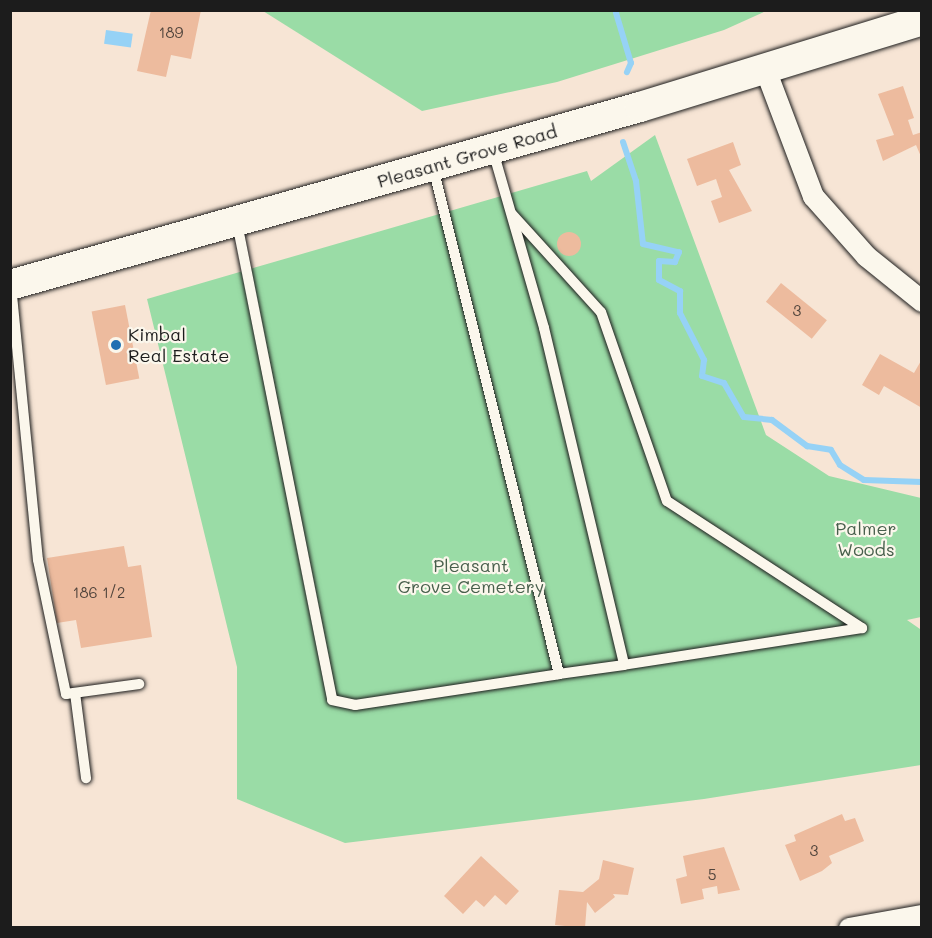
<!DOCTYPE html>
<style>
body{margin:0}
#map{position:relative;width:932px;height:938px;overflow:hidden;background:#f7e5d5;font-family:Mali,sans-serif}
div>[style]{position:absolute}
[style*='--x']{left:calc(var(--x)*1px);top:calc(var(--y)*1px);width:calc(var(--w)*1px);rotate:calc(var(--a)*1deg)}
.green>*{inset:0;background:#9adca6}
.water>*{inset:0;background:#96d2f6;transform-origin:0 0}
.stream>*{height:6px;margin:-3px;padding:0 3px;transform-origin:3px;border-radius:3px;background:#96d2f6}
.building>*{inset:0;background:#edbb9e;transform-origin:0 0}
.round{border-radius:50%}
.roads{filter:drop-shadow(0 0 2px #1c1c1c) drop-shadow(0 0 2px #1c1c1c)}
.lane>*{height:10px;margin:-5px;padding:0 5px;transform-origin:5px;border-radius:5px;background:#fbf7ec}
.street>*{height:21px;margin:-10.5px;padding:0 10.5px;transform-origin:10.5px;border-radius:10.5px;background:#fbf7ec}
.secondary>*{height:30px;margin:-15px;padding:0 15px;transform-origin:15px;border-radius:15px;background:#fbf7ec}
.dots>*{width:16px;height:16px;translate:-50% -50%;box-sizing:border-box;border:3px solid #fbf7ec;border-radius:50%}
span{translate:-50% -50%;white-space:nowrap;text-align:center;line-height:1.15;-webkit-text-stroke:4.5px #fbf7ec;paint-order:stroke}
.number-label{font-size:15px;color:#50443c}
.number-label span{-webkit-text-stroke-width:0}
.street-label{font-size:18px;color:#1c1c1c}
.poi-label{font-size:18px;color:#1c1c1c}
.left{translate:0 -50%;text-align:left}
.park-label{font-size:18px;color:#485f4c}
.frame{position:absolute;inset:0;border:12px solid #1c1c1c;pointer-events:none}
</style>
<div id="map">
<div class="green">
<i style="clip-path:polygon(263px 11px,766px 11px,724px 30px,557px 82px,422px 111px)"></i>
<i style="clip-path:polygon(655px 135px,766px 435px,829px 476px,921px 498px,921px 617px,907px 620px,920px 629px,921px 641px,921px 765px,704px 799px,345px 843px,237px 799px,237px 667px,147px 299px,587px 171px,591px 181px)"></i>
</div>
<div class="water">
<i style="left:106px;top:30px;width:27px;height:14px;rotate:8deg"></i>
</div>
<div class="stream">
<i style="--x:616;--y:13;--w:52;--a:73.3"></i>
<i style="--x:631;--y:63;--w:10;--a:114"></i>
<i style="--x:623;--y:142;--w:41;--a:71.6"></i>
<i style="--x:636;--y:181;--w:63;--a:83.7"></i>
<i style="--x:643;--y:244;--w:37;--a:13"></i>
<i style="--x:679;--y:252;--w:11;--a:112"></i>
<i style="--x:675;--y:262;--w:16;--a:-176"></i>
<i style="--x:659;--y:261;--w:19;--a:90"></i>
<i style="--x:659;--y:280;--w:24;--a:28"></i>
<i style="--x:680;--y:291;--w:22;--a:90"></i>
<i style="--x:680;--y:313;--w:53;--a:62.9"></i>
<i style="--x:704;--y:360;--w:16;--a:97"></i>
<i style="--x:702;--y:376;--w:23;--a:18"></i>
<i style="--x:724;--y:383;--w:39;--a:60"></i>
<i style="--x:744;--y:417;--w:28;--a:6"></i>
<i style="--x:772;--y:420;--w:44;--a:36.6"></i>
<i style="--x:807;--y:446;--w:24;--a:9"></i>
<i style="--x:831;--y:450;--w:17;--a:59"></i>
<i style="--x:840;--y:465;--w:28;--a:32"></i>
<i style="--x:864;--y:480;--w:58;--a:2"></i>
</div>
<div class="building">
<i style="clip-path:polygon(151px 10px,201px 10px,191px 59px,171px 55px,166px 77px,137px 71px)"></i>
<i style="clip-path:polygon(903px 86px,914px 118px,908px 120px,913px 135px,922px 132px,922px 159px,916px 145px,883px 161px,876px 140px,894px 135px,878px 94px)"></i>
<i style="clip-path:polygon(733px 142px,741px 165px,729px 170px,752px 211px,719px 223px,711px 201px,722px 197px,716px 179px,697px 186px,687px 159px)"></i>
<i class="round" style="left:557px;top:232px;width:24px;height:24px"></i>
<i style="left:781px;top:283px;width:59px;height:24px;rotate:39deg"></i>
<i style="left:125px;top:305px;width:75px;height:34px;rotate:79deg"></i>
<i style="clip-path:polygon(880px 354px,914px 373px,922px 359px,922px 408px,884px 386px,879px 395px,862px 385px)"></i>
<i style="clip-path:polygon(124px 546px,128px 567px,141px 565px,152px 637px,81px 648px,76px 620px,57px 623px,47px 558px)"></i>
<i style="clip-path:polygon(842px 814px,845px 821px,855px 818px,864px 841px,829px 856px,832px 863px,822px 871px,800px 881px,785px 845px,796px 841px,794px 835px)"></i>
<i style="clip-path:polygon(724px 847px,740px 890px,718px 894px,717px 886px,702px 889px,704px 899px,681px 904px,676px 879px,687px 876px,683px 856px)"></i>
<i style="clip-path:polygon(481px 856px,519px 891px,506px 905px,495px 895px,484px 907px,476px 900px,463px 914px,444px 896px)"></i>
<i style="clip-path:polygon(603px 860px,634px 868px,628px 895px,613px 894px,615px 897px,595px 913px,587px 902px,585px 928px,555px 925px,559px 890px,583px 892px,599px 879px)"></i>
</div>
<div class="roads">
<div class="lane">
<i style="--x:493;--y:151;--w:184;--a:73.9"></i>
<i style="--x:544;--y:328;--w:346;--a:76.6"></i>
<i style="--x:624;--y:665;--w:66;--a:172.1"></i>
<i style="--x:512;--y:214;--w:132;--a:47.8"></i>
<i style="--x:601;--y:312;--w:200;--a:70.8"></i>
<i style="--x:667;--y:501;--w:233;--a:33.1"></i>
<i style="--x:862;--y:628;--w:241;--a:171.2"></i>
<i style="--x:237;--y:223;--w:486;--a:78.7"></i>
<i style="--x:332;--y:700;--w:24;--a:12"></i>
<i style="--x:355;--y:705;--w:206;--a:-8.6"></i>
<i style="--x:559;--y:674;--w:522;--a:-103.96"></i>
<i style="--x:11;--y:285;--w:276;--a:84.4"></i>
<i style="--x:38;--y:560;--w:137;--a:78.2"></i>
<i style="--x:66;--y:694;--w:74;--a:-7.8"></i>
<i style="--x:75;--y:693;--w:86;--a:82.6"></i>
</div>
<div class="street">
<i style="--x:765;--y:69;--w:136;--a:69.3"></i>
<i style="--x:813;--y:196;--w:80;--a:48.5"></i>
<i style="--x:866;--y:256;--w:72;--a:38.8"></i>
<i style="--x:849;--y:928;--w:74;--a:-10.1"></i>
</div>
<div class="secondary">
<i style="--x:10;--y:285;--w:655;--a:-15.78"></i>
<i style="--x:640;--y:107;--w:295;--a:-17.1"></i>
</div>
</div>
<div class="dots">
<i style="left:116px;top:345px;background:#1f6fb2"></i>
</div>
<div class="number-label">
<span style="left:171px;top:33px">189</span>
<span style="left:797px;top:311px">3</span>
<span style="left:99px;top:593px">186 1/2</span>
<span style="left:814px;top:851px">3</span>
<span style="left:712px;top:875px">5</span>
</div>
<div class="street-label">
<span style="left:467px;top:156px;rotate:-16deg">Pleasant Grove Road</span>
</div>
<div class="poi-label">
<span class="left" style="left:128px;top:345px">Kimbal<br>Real Estate</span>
</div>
<div class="park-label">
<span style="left:866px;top:539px">Palmer<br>Woods</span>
<span style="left:471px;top:576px">Pleasant<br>Grove Cemetery</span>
</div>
<div class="frame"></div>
</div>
